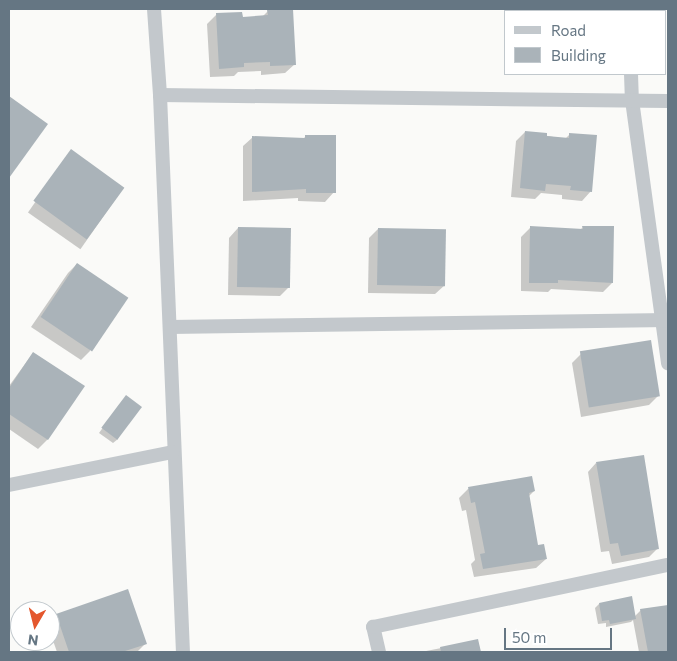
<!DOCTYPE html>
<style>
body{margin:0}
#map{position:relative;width:677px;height:661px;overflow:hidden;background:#fafaf8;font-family:Commissioner,sans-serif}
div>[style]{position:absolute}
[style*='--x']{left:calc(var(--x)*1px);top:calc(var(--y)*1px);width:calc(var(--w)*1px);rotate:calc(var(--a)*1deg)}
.shadow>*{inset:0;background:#0003;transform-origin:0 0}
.building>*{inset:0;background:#aab3b9;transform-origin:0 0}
.street>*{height:14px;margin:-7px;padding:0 7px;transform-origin:7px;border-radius:7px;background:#c3c8cc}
span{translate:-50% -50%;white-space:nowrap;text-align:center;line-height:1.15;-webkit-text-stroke:5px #fff;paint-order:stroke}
.frame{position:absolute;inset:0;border:10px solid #657683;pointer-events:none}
.legend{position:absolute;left:504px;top:10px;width:162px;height:65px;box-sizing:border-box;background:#fff;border:1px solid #c1c8cd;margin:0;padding:6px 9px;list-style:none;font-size:15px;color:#657683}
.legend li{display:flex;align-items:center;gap:10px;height:25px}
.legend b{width:25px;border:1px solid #c1c8cd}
.north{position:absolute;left:10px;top:601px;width:50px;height:50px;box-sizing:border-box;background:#fff;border:1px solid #c1c8cd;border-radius:50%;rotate:188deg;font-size:14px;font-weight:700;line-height:20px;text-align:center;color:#657683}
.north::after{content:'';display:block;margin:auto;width:18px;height:22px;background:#e4572e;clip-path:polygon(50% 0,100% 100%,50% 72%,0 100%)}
.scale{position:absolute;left:504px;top:628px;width:108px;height:22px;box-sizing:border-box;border:2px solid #657683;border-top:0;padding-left:6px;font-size:15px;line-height:18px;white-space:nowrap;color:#657683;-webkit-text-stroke:4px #fff;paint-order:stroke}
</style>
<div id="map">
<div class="shadow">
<i style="clip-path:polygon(268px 11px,295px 64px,285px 73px,261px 75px,261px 71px,238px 72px,234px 76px,210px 77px,207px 24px,217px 14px,241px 18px,262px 17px)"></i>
<i style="clip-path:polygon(9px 97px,46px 124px,9px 175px)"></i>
<i style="clip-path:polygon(525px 132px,565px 139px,570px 134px,591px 191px,582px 201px,562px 199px,562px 195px,541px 193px,535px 199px,511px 197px,516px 141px)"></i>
<i style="clip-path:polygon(253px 137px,302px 140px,305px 137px,334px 192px,325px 202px,298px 201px,298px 198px,243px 201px,243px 146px)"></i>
<i style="left:71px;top:151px;width:64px;height:75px;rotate:35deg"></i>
<i style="clip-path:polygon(583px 227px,612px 283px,603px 292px,551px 289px,548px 292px,521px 291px,521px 237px,530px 228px,580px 230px)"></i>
<i style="clip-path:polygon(238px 228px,289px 287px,280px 296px,228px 295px,229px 238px)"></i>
<i style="clip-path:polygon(378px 229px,445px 285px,435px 294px,368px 293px,369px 238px)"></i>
<i style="clip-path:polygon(77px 264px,90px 351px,81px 360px,31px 327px,68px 273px)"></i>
<i style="clip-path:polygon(33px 353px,83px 386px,47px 440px,38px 449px,9px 429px,9px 386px)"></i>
<i style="clip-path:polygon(581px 354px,659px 395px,649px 405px,581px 417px,572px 363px)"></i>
<i style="clip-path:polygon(122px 401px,118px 439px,113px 443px,99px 433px)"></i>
<i style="clip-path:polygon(596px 463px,658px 548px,649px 557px,612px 564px,609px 551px,601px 552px,588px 472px)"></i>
<i style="clip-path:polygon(531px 477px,534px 491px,529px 496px,537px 546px,546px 559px,536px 568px,474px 577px,471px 564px,475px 560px,466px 510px,462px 511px,459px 498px,468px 489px)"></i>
<i style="clip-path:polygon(599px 604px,635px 616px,641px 610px,668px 606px,668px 652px,639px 652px,633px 620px,631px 622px,606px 627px,606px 623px,598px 624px,595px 608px)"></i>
<i style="clip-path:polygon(57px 615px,146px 643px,137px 652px,57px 652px,50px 632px,50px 621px)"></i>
<i style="clip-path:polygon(477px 641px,479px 652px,421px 652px)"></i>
</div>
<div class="building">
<i style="clip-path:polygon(293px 9px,296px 65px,270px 66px,270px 62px,244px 63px,244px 67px,219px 69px,216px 13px,242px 12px,243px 17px,268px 15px,267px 10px)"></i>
<i style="clip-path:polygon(9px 96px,48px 124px,9px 178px)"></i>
<i style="clip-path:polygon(525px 131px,547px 133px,547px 136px,569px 138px,569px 133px,597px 135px,592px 192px,570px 190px,571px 186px,546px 184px,545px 191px,520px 188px)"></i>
<i style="clip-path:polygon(305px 135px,336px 135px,336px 193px,306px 193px,306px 189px,252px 192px,252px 136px,305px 138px)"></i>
<i style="left:71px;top:149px;width:66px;height:64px;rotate:36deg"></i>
<i style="clip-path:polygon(530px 226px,583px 229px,582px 226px,614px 226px,613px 283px,558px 280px,558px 283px,529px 283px)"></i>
<i style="left:238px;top:227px;width:53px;height:60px;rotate:1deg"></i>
<i style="left:378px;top:228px;width:68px;height:57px;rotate:1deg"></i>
<i style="left:77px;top:263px;width:62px;height:65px;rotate:34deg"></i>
<i style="left:651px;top:340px;width:57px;height:72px;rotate:81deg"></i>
<i style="clip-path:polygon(33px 352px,85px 386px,48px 440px,9px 414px,9px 388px)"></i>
<i style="left:126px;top:395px;width:20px;height:41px;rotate:37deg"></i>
<i style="clip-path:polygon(644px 455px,659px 549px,621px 556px,618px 543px,610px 544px,596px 462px)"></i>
<i style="clip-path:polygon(532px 476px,535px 491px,529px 493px,538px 545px,544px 544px,547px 559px,483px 569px,480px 554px,485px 553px,475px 502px,471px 503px,468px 487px)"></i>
<i style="clip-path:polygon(128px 589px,147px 644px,122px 652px,69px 652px,56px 614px)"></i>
<i style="clip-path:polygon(632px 596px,636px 619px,610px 624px,609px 620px,602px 621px,599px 603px)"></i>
<i style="clip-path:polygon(668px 605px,668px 652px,648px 652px,640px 609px)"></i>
<i style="clip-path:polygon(478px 639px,481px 652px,441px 652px,440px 647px)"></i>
</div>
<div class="street">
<i style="--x:154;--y:9;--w:86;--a:86"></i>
<i style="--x:160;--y:95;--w:557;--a:87.64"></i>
<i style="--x:630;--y:9;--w:2;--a:90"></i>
<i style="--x:631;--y:74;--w:26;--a:88"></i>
<i style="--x:632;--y:100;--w:266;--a:82.2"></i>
<i style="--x:160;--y:95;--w:508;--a:0.68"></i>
<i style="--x:170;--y:327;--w:498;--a:-0.8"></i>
<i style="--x:9;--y:485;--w:167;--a:-11.4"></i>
<i style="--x:379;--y:652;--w:26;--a:-103"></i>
<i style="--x:373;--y:627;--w:301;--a:-11.9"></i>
</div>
<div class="frame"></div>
<ul class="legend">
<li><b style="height:6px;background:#c3c8cc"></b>Road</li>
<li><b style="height:14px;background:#aab3b9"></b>Building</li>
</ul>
<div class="north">N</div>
<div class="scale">50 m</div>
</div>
